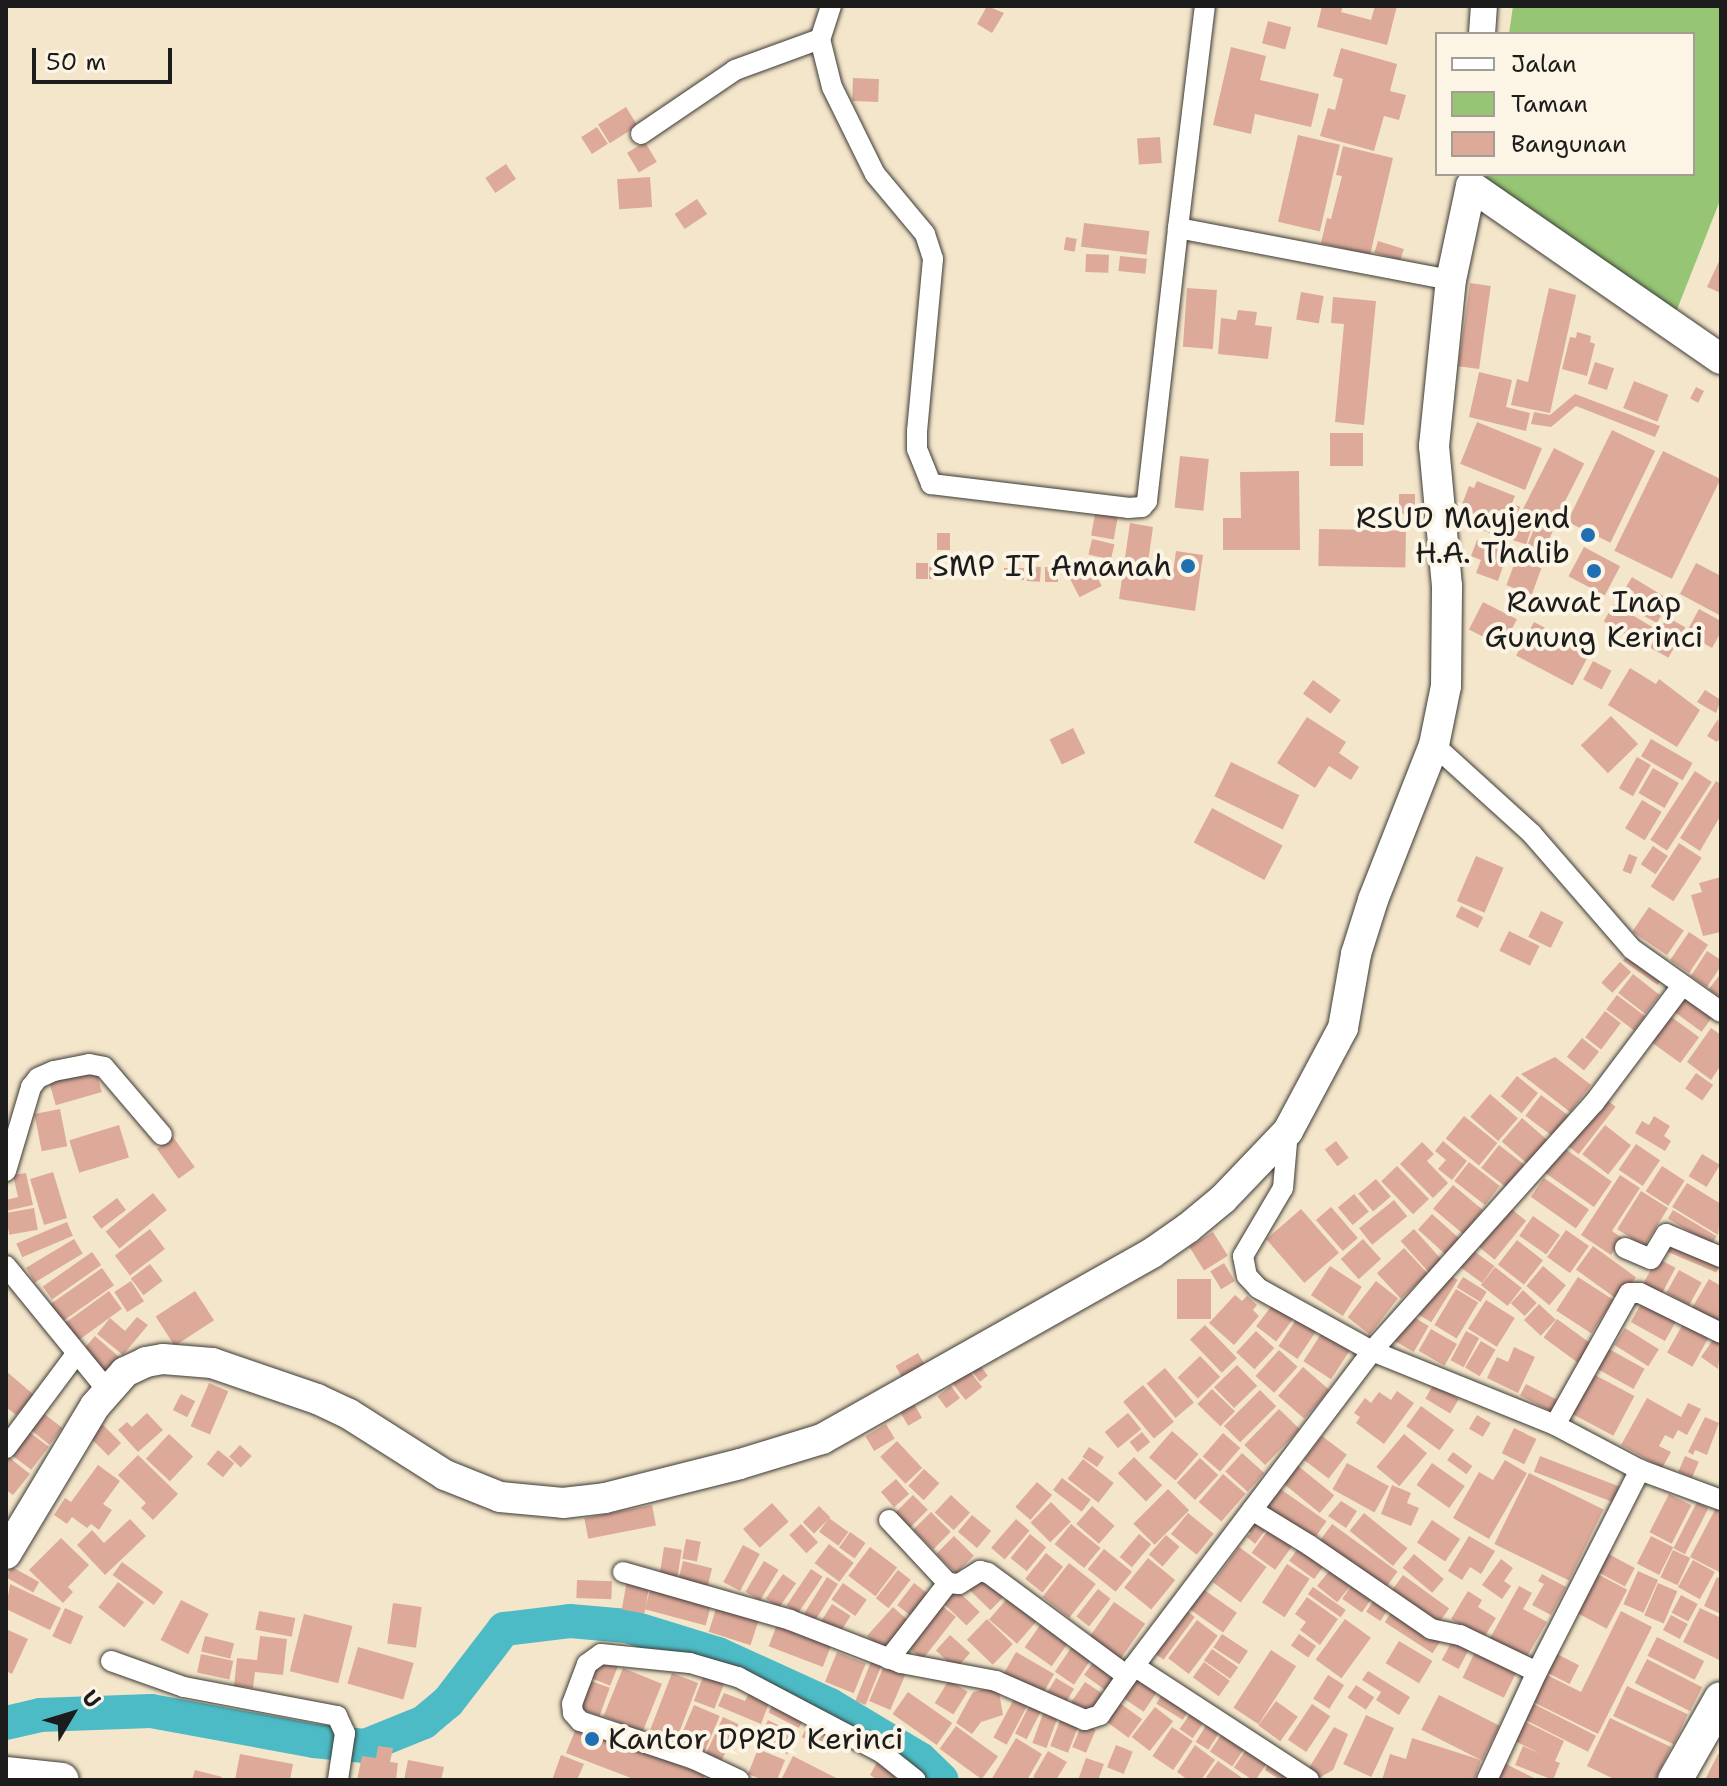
<!DOCTYPE html>
<style>
body{margin:0}
#map{position:relative;width:1727px;height:1786px;overflow:hidden;background:#f4e6ca;font-family:"Shantell Sans",sans-serif}
div>[style]{position:absolute}
[style*='--x']{left:calc(var(--x)*1px);top:calc(var(--y)*1px);width:calc(var(--w)*1px);rotate:calc(var(--a)*1deg)}
.green>*{inset:0;background:#96c574}
.river>*{height:34px;margin:-17px;padding:0 17px;transform-origin:17px;border-radius:17px;background:#4dbbc6}
.building>*{inset:0;background:#ddaa9a;transform-origin:0 0}
.roads{filter:drop-shadow(0 0 2px #3c3a36) drop-shadow(0 0 2px #3c3a36)}
.minor>*{height:20px;margin:-10px;padding:0 10px;transform-origin:10px;border-radius:10px;background:#fff}
.tertiary>*{height:26px;margin:-13px;padding:0 13px;transform-origin:13px;border-radius:13px;background:#fff}
.secondary>*{height:30px;margin:-15px;padding:0 15px;transform-origin:15px;border-radius:15px;background:#fff}
.trunk>*{height:34px;margin:-17px;padding:0 17px;transform-origin:17px;border-radius:17px;background:#fff}
.dots>*{width:22px;height:22px;translate:-50% -50%;box-sizing:border-box;border:4px solid #fcf5e5;border-radius:50%}
span{translate:-50% -50%;white-space:nowrap;text-align:center;line-height:1.15;-webkit-text-stroke:8px #fcf5e5;paint-order:stroke}
.poi-label{font-size:30px;color:#1c1c1c}
.right{translate:-100% -50%;text-align:right}
.left{translate:0 -50%;text-align:left}
.frame{position:absolute;inset:0;border:8px solid #1c1c1c;pointer-events:none}
.legend{position:absolute;left:1435px;top:32px;width:260px;height:144px;box-sizing:border-box;background:#fcf5e5;border:2px solid #a29e95;margin:0;padding:10px 14px;list-style:none;font-size:24px;color:#1c1c1c}
.legend li{display:flex;align-items:center;gap:16px;height:40px}
.legend b{width:40px;border:2px solid #a29e95}
.north{position:absolute;left:32px;top:1674px;width:80px;height:80px;-webkit-text-stroke:6px #fcf5e5;paint-order:stroke;rotate:52deg;font-size:22px;font-weight:700;line-height:32px;text-align:center;color:#1c1c1c}
.north::after{content:'';display:block;margin:auto;width:28px;height:36px;background:#1c1c1c;clip-path:polygon(50% 0,100% 100%,50% 72%,0 100%)}
.scale{position:absolute;left:32px;top:48px;width:140px;height:36px;box-sizing:border-box;border:4px solid #1c1c1c;border-top:0;padding-left:10px;font-size:24px;line-height:28px;white-space:nowrap;color:#1c1c1c;-webkit-text-stroke:6px #fcf5e5;paint-order:stroke}
</style>
<div id="map">
<div class="green">
<i style="clip-path:polygon(1513px 6px,1721px 6px,1721px 198px,1676px 312px,1485px 181px,1486px 174px,1693px 174px,1693px 34px,1509px 34px)"></i>
</div>
<div class="river">
<i style="--x:6;--y:1723;--w:35;--a:-13"></i>
<i style="--x:40;--y:1715;--w:111;--a:-2.1"></i>
<i style="--x:151;--y:1711;--w:166;--a:10.4"></i>
<i style="--x:314;--y:1741;--w:51;--a:5.6"></i>
<i style="--x:365;--y:1746;--w:64;--a:-22.1"></i>
<i style="--x:424;--y:1722;--w:31;--a:-40"></i>
<i style="--x:448;--y:1702;--w:92;--a:-52.5"></i>
<i style="--x:504;--y:1629;--w:66;--a:-6.9"></i>
<i style="--x:570;--y:1621;--w:57;--a:5"></i>
<i style="--x:627;--y:1626;--w:95;--a:17.1"></i>
<i style="--x:718;--y:1654;--w:123;--a:24.5"></i>
<i style="--x:830;--y:1705;--w:105;--a:31"></i>
<i style="--x:920;--y:1759;--w:30;--a:44"></i>
</div>
<div class="building">
<i style="clip-path:polygon(987px 6px,1004px 13px,992px 33px,977px 24px)"></i>
<i style="clip-path:polygon(1322px 6px,1343px 6px,1341px 12px,1371px 20px,1375px 6px,1397px 6px,1387px 45px,1317px 27px)"></i>
<i style="left:1268px;top:21px;width:24px;height:23px;rotate:15deg"></i>
<i style="clip-path:polygon(1231px 47px,1266px 56px,1260px 80px,1319px 94px,1311px 127px,1255px 114px,1251px 134px,1213px 125px)"></i>
<i style="clip-path:polygon(1341px 48px,1397px 64px,1390px 91px,1406px 95px,1399px 120px,1384px 116px,1374px 151px,1320px 136px,1328px 108px,1335px 110px,1343px 79px,1333px 76px)"></i>
<i style="left:853px;top:78px;width:26px;height:23px;rotate:2deg"></i>
<i style="left:626px;top:107px;width:22px;height:33px;rotate:58deg"></i>
<i style="left:597px;top:127px;width:20px;height:19px;rotate:57deg"></i>
<i style="left:1298px;top:135px;width:43px;height:89px;rotate:13deg"></i>
<i style="left:1160px;top:137px;width:26px;height:23px;rotate:86deg"></i>
<i style="left:645px;top:142px;width:23px;height:21px;rotate:59deg"></i>
<i style="clip-path:polygon(1343px 146px,1393px 158px,1370px 255px,1321px 243px,1327px 218px,1331px 219px,1342px 176px,1336px 175px)"></i>
<i style="left:506px;top:164px;width:18px;height:25px;rotate:56deg"></i>
<i style="left:650px;top:177px;width:30px;height:33px;rotate:86deg"></i>
<i style="left:697px;top:199px;width:18px;height:27px;rotate:56deg"></i>
<i style="left:1084px;top:223px;width:66px;height:24px;rotate:7deg"></i>
<i style="left:1066px;top:237px;width:11px;height:13px;rotate:10deg"></i>
<i style="left:1378px;top:241px;width:27px;height:12px;rotate:17deg"></i>
<i style="left:1086px;top:254px;width:23px;height:18px;rotate:2deg"></i>
<i style="left:1120px;top:256px;width:27px;height:15px;rotate:6deg"></i>
<i style="clip-path:polygon(1721px 257px,1721px 293px,1707px 287px)"></i>
<i style="left:1470px;top:283px;width:21px;height:84px;rotate:8deg"></i>
<i style="left:1187px;top:288px;width:30px;height:59px;rotate:4deg"></i>
<i style="clip-path:polygon(1549px 288px,1576px 295px,1550px 413px,1511px 405px,1517px 379px,1528px 382px)"></i>
<i style="left:1301px;top:292px;width:23px;height:28px;rotate:10deg"></i>
<i style="clip-path:polygon(1333px 297px,1376px 301px,1364px 425px,1335px 422px,1344px 324px,1331px 323px)"></i>
<i style="clip-path:polygon(1238px 310px,1257px 312px,1255px 325px,1272px 327px,1268px 359px,1218px 354px,1221px 318px,1236px 320px)"></i>
<i style="clip-path:polygon(1577px 332px,1591px 336px,1590px 342px,1595px 344px,1587px 376px,1562px 369px,1570px 337px,1576px 338px)"></i>
<i style="left:1595px;top:362px;width:20px;height:23px;rotate:18deg"></i>
<i style="clip-path:polygon(1479px 372px,1512px 380px,1506px 407px,1530px 413px,1526px 431px,1469px 417px)"></i>
<i style="left:1634px;top:381px;width:37px;height:29px;rotate:22deg"></i>
<i style="left:1696px;top:387px;width:9px;height:13px;rotate:27deg"></i>
<i style="clip-path:polygon(1575px 394px,1660px 426px,1655px 437px,1576px 406px,1551px 427px,1531px 424px,1534px 412px,1550px 415px)"></i>
<i style="left:1477px;top:422px;width:70px;height:45px;rotate:22deg"></i>
<i style="left:1612px;top:430px;width:48px;height:102px;rotate:26deg"></i>
<i style="left:1330px;top:433px;width:33px;height:33px"></i>
<i style="left:1554px;top:448px;width:34px;height:71px;rotate:27deg"></i>
<i style="left:1663px;top:451px;width:64px;height:111px;rotate:26deg"></i>
<i style="left:1180px;top:456px;width:29px;height:52px;rotate:6deg"></i>
<i style="clip-path:polygon(1299px 471px,1300px 550px,1223px 550px,1223px 518px,1241px 518px,1240px 472px)"></i>
<i style="clip-path:polygon(1477px 481px,1515px 496px,1512px 503px,1520px 507px,1508px 540px,1456px 520px,1469px 486px,1474px 488px)"></i>
<i style="left:1399px;top:494px;width:16px;height:20px"></i>
<i style="left:1096px;top:508px;width:23px;height:28px;rotate:10deg"></i>
<i style="clip-path:polygon(1130px 523px,1153px 527px,1146px 576px,1172px 580px,1176px 551px,1203px 555px,1195px 611px,1119px 599px)"></i>
<i style="left:1518px;top:524px;width:14px;height:17px;rotate:17deg"></i>
<i style="left:1536px;top:524px;width:18px;height:22px;rotate:22deg"></i>
<i style="left:1319px;top:529px;width:87px;height:37px;rotate:1deg"></i>
<i style="left:937px;top:533px;width:13px;height:17px"></i>
<i style="left:1092px;top:539px;width:23px;height:16px;rotate:13deg"></i>
<i style="clip-path:polygon(1477px 540px,1508px 551px,1498px 581px,1476px 573px,1481px 560px,1471px 556px)"></i>
<i style="left:1584px;top:547px;width:41px;height:33px;rotate:28deg"></i>
<i style="left:1516px;top:559px;width:27px;height:28px;rotate:20deg"></i>
<i style="left:1089px;top:561px;width:28px;height:25px;rotate:63deg"></i>
<i style="left:916px;top:563px;width:12px;height:16px"></i>
<i style="clip-path:polygon(1696px 563px,1721px 576px,1721px 616px,1680px 594px)"></i>
<i style="left:1028px;top:566px;width:13px;height:15px;rotate:4deg"></i>
<i style="left:929px;top:567px;width:16px;height:12px"></i>
<i style="left:1045px;top:567px;width:13px;height:15px"></i>
<i style="left:1004px;top:568px;width:20px;height:12px"></i>
<i style="clip-path:polygon(1632px 577px,1670px 600px,1657px 623px,1626px 606px,1634px 592px,1626px 587px)"></i>
<i style="left:1483px;top:602px;width:38px;height:31px;rotate:27deg"></i>
<i style="left:1614px;top:604px;width:47px;height:20px;rotate:31deg"></i>
<i style="clip-path:polygon(1699px 609px,1721px 621px,1721px 632px,1712px 648px,1686px 633px)"></i>
<i style="left:1667px;top:617px;width:21px;height:35px;rotate:29deg"></i>
<i style="left:1534px;top:622px;width:64px;height:38px;rotate:28deg"></i>
<i style="left:1593px;top:661px;width:21px;height:21px;rotate:28deg"></i>
<i style="clip-path:polygon(1630px 668px,1656px 684px,1659px 679px,1700px 710px,1677px 747px,1608px 705px)"></i>
<i style="left:1313px;top:680px;width:34px;height:17px;rotate:36deg"></i>
<i style="clip-path:polygon(1705px 690px,1721px 700px,1716px 713px,1697px 702px)"></i>
<i style="left:1611px;top:716px;width:39px;height:42px;rotate:46deg"></i>
<i style="clip-path:polygon(1307px 717px,1346px 742px,1339px 753px,1359px 767px,1351px 780px,1329px 766px,1315px 788px,1277px 763px)"></i>
<i style="clip-path:polygon(1718px 719px,1721px 737px,1717px 742px,1707px 736px)"></i>
<i style="left:1073px;top:728px;width:28px;height:26px;rotate:64deg"></i>
<i style="left:1651px;top:739px;width:48px;height:20px;rotate:30deg"></i>
<i style="left:1637px;top:757px;width:16px;height:36px;rotate:30deg"></i>
<i style="left:1231px;top:762px;width:76px;height:38px;rotate:26deg"></i>
<i style="left:1653px;top:768px;width:30px;height:29px;rotate:30deg"></i>
<i style="left:1695px;top:771px;width:20px;height:82px;rotate:33deg"></i>
<i style="clip-path:polygon(1716px 781px,1721px 784px,1721px 815px,1700px 851px,1680px 838px)"></i>
<i style="left:1642px;top:800px;width:23px;height:33px;rotate:31deg"></i>
<i style="left:1212px;top:808px;width:80px;height:39px;rotate:28deg"></i>
<i style="left:1679px;top:843px;width:27px;height:52px;rotate:33deg"></i>
<i style="left:1653px;top:846px;width:18px;height:22px;rotate:34deg"></i>
<i style="left:1629px;top:854px;width:9px;height:18px;rotate:21deg"></i>
<i style="left:1476px;top:856px;width:30px;height:49px;rotate:23deg"></i>
<i style="clip-path:polygon(1721px 877px,1721px 932px,1703px 936px,1691px 895px,1702px 892px,1699px 883px)"></i>
<i style="left:1461px;top:906px;width:25px;height:12px;rotate:27deg"></i>
<i style="left:1649px;top:907px;width:42px;height:30px;rotate:34deg"></i>
<i style="left:1541px;top:911px;width:25px;height:29px;rotate:26deg"></i>
<i style="left:1509px;top:931px;width:34px;height:22px;rotate:26deg"></i>
<i style="left:1689px;top:932px;width:23px;height:34px;rotate:34deg"></i>
<i style="left:1630px;top:951px;width:42px;height:12px;rotate:35deg"></i>
<i style="clip-path:polygon(1707px 951px,1721px 960px,1721px 966px,1707px 987px,1691px 976px)"></i>
<i style="left:1620px;top:962px;width:15px;height:28px;rotate:42deg"></i>
<i style="clip-path:polygon(1721px 973px,1721px 998px,1709px 989px)"></i>
<i style="left:1633px;top:974px;width:34px;height:24px;rotate:38deg"></i>
<i style="left:1684px;top:993px;width:37px;height:21px;rotate:36deg"></i>
<i style="left:1617px;top:995px;width:35px;height:18px;rotate:37deg"></i>
<i style="left:1605px;top:1011px;width:20px;height:33px;rotate:37deg"></i>
<i style="left:1670px;top:1016px;width:36px;height:32px;rotate:36deg"></i>
<i style="clip-path:polygon(1711px 1028px,1721px 1035px,1721px 1065px,1711px 1080px,1687px 1062px)"></i>
<i style="left:1582px;top:1038px;width:22px;height:24px;rotate:39deg"></i>
<i style="clip-path:polygon(1555px 1057px,1591px 1085px,1570px 1112px,1521px 1074px)"></i>
<i style="left:95px;top:1068px;width:25px;height:48px;rotate:74deg"></i>
<i style="left:1696px;top:1073px;width:21px;height:19px;rotate:35deg"></i>
<i style="left:1517px;top:1076px;width:27px;height:26px;rotate:39deg"></i>
<i style="left:1490px;top:1094px;width:37px;height:30px;rotate:41deg"></i>
<i style="left:1541px;top:1095px;width:35px;height:26px;rotate:37deg"></i>
<i style="left:1603px;top:1097px;width:16px;height:60px;rotate:38deg"></i>
<i style="left:60px;top:1109px;width:38px;height:26px;rotate:79deg"></i>
<i style="left:1464px;top:1116px;width:43px;height:29px;rotate:39deg"></i>
<i style="clip-path:polygon(1654px 1116px,1670px 1126px,1664px 1136px,1671px 1141px,1665px 1151px,1635px 1133px,1642px 1121px,1649px 1125px)"></i>
<i style="left:1522px;top:1118px;width:38px;height:31px;rotate:41deg"></i>
<i style="left:119px;top:1125px;width:34px;height:52px;rotate:73deg"></i>
<i style="left:1605px;top:1125px;width:33px;height:37px;rotate:38deg"></i>
<i style="left:173px;top:1137px;width:37px;height:20px;rotate:54deg"></i>
<i style="left:1336px;top:1141px;width:21px;height:14px;rotate:53deg"></i>
<i style="clip-path:polygon(1443px 1141px,1467px 1161px,1452px 1180px,1438px 1169px,1446px 1160px,1435px 1151px)"></i>
<i style="clip-path:polygon(1422px 1142px,1434px 1154px,1427px 1161px,1448px 1183px,1433px 1198px,1400px 1164px)"></i>
<i style="left:1636px;top:1144px;width:29px;height:31px;rotate:34deg"></i>
<i style="left:1499px;top:1145px;width:36px;height:29px;rotate:38deg"></i>
<i style="left:1561px;top:1146px;width:62px;height:31px;rotate:35deg"></i>
<i style="left:1702px;top:1154px;width:21px;height:26px;rotate:31deg"></i>
<i style="left:1469px;top:1162px;width:39px;height:24px;rotate:38deg"></i>
<i style="left:1397px;top:1166px;width:46px;height:22px;rotate:46deg"></i>
<i style="left:1662px;top:1166px;width:27px;height:30px;rotate:33deg"></i>
<i style="left:53px;top:1172px;width:48px;height:24px;rotate:73deg"></i>
<i style="clip-path:polygon(26px 1173px,33px 1205px,6px 1211px,6px 1200px,18px 1197px,13px 1175px)"></i>
<i style="clip-path:polygon(1620px 1175px,1640px 1188px,1612px 1231px,1622px 1238px,1611px 1255px,1581px 1235px)"></i>
<i style="left:1544px;top:1178px;width:55px;height:23px;rotate:35deg"></i>
<i style="left:1376px;top:1179px;width:23px;height:23px;rotate:50deg"></i>
<i style="clip-path:polygon(1687px 1183px,1721px 1204px,1718px 1235px,1672px 1207px)"></i>
<i style="left:1453px;top:1185px;width:39px;height:31px;rotate:40deg"></i>
<i style="left:1641px;top:1191px;width:32px;height:45px;rotate:32deg"></i>
<i style="left:153px;top:1193px;width:22px;height:61px;rotate:51deg"></i>
<i style="left:1354px;top:1194px;width:23px;height:21px;rotate:50deg"></i>
<i style="left:117px;top:1198px;width:15px;height:31px;rotate:53deg"></i>
<i style="left:1394px;top:1200px;width:21px;height:45px;rotate:51deg"></i>
<i style="left:1331px;top:1207px;width:41px;height:20px;rotate:49deg"></i>
<i style="left:1509px;top:1207px;width:22px;height:50px;rotate:39deg"></i>
<i style="left:34px;top:1208px;width:22px;height:29px;rotate:80deg"></i>
<i style="left:1301px;top:1209px;width:58px;height:46px;rotate:49deg"></i>
<i style="left:1673px;top:1210px;width:51px;height:10px;rotate:31deg"></i>
<i style="left:1432px;top:1214px;width:39px;height:21px;rotate:42deg"></i>
<i style="left:1533px;top:1216px;width:33px;height:24px;rotate:35deg"></i>
<i style="left:67px;top:1222px;width:15px;height:55px;rotate:67deg"></i>
<i style="left:150px;top:1229px;width:25px;height:44px;rotate:53deg"></i>
<i style="left:1414px;top:1229px;width:42px;height:18px;rotate:48deg"></i>
<i style="left:1566px;top:1230px;width:28px;height:33px;rotate:35deg"></i>
<i style="left:1213px;top:1232px;width:28px;height:28px;rotate:58deg"></i>
<i style="left:1666px;top:1237px;width:60px;height:13px;rotate:23deg"></i>
<i style="left:74px;top:1239px;width:17px;height:56px;rotate:59deg"></i>
<i style="left:1363px;top:1239px;width:27px;height:30px;rotate:48deg"></i>
<i style="left:1517px;top:1240px;width:33px;height:31px;rotate:38deg"></i>
<i style="left:1593px;top:1246px;width:53px;height:29px;rotate:36deg"></i>
<i style="left:1404px;top:1248px;width:35px;height:37px;rotate:47deg"></i>
<i style="left:1471px;top:1249px;width:29px;height:21px;rotate:36deg"></i>
<i style="left:92px;top:1252px;width:16px;height:60px;rotate:55deg"></i>
<i style="left:1657px;top:1258px;width:21px;height:31px;rotate:28deg"></i>
<i style="left:1224px;top:1263px;width:21px;height:16px;rotate:59deg"></i>
<i style="left:150px;top:1264px;width:21px;height:24px;rotate:53deg"></i>
<i style="left:1330px;top:1266px;width:38px;height:35px;rotate:33deg"></i>
<i style="left:1543px;top:1266px;width:30px;height:26px;rotate:40deg"></i>
<i style="left:1495px;top:1267px;width:34px;height:23px;rotate:38deg"></i>
<i style="left:102px;top:1268px;width:21px;height:65px;rotate:55deg"></i>
<i style="left:1679px;top:1270px;width:26px;height:26px;rotate:29deg"></i>
<i style="left:1445px;top:1272px;width:15px;height:50px;rotate:32deg"></i>
<i style="left:1463px;top:1277px;width:28px;height:12px;rotate:32deg"></i>
<i style="left:1578px;top:1277px;width:42px;height:40px;rotate:33deg"></i>
<i style="left:1177px;top:1279px;width:34px;height:40px"></i>
<i style="clip-path:polygon(1709px 1279px,1721px 1286px,1721px 1322px,1692px 1308px)"></i>
<i style="left:131px;top:1281px;width:24px;height:20px;rotate:57deg"></i>
<i style="left:1376px;top:1281px;width:28px;height:46px;rotate:38deg"></i>
<i style="left:1456px;top:1289px;width:26px;height:42px;rotate:31deg"></i>
<i style="left:1523px;top:1290px;width:19px;height:18px;rotate:43deg"></i>
<i style="left:109px;top:1291px;width:22px;height:57px;rotate:54deg"></i>
<i style="left:195px;top:1291px;width:35px;height:47px;rotate:57deg"></i>
<i style="clip-path:polygon(1235px 1295px,1242px 1301px,1247px 1296px,1257px 1305px,1253px 1310px,1259px 1316px,1234px 1345px,1209px 1323px)"></i>
<i style="left:1486px;top:1300px;width:34px;height:34px;rotate:32deg"></i>
<i style="left:1642px;top:1302px;width:39px;height:23px;rotate:29deg"></i>
<i style="left:1273px;top:1304px;width:25px;height:28px;rotate:37deg"></i>
<i style="left:1539px;top:1304px;width:23px;height:22px;rotate:43deg"></i>
<i style="left:1408px;top:1314px;width:24px;height:30px;rotate:30deg"></i>
<i style="clip-path:polygon(137px 1317px,148px 1325px,123px 1355px,97px 1334px,110px 1318px,125px 1331px)"></i>
<i style="left:1298px;top:1317px;width:23px;height:35px;rotate:34deg"></i>
<i style="left:1557px;top:1319px;width:43px;height:23px;rotate:36deg"></i>
<i style="left:1684px;top:1322px;width:29px;height:35px;rotate:29deg"></i>
<i style="left:1205px;top:1325px;width:46px;height:21px;rotate:46deg"></i>
<i style="left:1625px;top:1328px;width:40px;height:20px;rotate:32deg"></i>
<i style="left:1431px;top:1329px;width:30px;height:25px;rotate:30deg"></i>
<i style="left:1256px;top:1331px;width:25px;height:29px;rotate:43deg"></i>
<i style="left:1323px;top:1331px;width:33px;height:36px;rotate:33deg"></i>
<i style="left:1466px;top:1331px;width:15px;height:33px;rotate:28deg"></i>
<i style="left:95px;top:1336px;width:32px;height:20px;rotate:41deg"></i>
<i style="clip-path:polygon(1715px 1337px,1721px 1342px,1718px 1369px,1701px 1357px)"></i>
<i style="left:1481px;top:1341px;width:17px;height:31px;rotate:31deg"></i>
<i style="clip-path:polygon(1514px 1347px,1535px 1357px,1518px 1393px,1487px 1378px,1497px 1357px,1508px 1362px)"></i>
<i style="left:1607px;top:1348px;width:43px;height:23px;rotate:29deg"></i>
<i style="left:1279px;top:1350px;width:25px;height:35px;rotate:42deg"></i>
<i style="left:918px;top:1353px;width:14px;height:26px;rotate:60deg"></i>
<i style="left:1200px;top:1356px;width:29px;height:31px;rotate:46deg"></i>
<i style="left:978px;top:1363px;width:16px;height:10px;rotate:52deg"></i>
<i style="left:1237px;top:1365px;width:29px;height:32px;rotate:46deg"></i>
<i style="left:1303px;top:1367px;width:35px;height:38px;rotate:41deg"></i>
<i style="left:1165px;top:1368px;width:45px;height:24px;rotate:50deg"></i>
<i style="left:968px;top:1369px;width:23px;height:21px;rotate:52deg"></i>
<i style="clip-path:polygon(6px 1371px,34px 1395px,16px 1415px,6px 1407px)"></i>
<i style="left:1593px;top:1374px;width:47px;height:45px;rotate:28deg"></i>
<i style="left:209px;top:1383px;width:21px;height:47px;rotate:23deg"></i>
<i style="left:1434px;top:1384px;width:29px;height:17px;rotate:31deg"></i>
<i style="left:1526px;top:1384px;width:37px;height:13px;rotate:27deg"></i>
<i style="left:1143px;top:1385px;width:48px;height:26px;rotate:50deg"></i>
<i style="left:951px;top:1386px;width:15px;height:17px;rotate:53deg"></i>
<i style="left:1212px;top:1389px;width:32px;height:21px;rotate:44deg"></i>
<i style="left:1260px;top:1390px;width:23px;height:51px;rotate:45deg"></i>
<i style="clip-path:polygon(1397px 1391px,1414px 1403px,1384px 1444px,1356px 1423px,1360px 1417px,1354px 1413px,1365px 1398px,1371px 1403px,1379px 1392px,1391px 1400px)"></i>
<i style="left:181px;top:1394px;width:16px;height:18px;rotate:27deg"></i>
<i style="clip-path:polygon(1647px 1398px,1681px 1417px,1688px 1403px,1701px 1409px,1687px 1435px,1678px 1430px,1673px 1439px,1665px 1435px,1659px 1446px,1671px 1452px,1662px 1468px,1621px 1445px)"></i>
<i style="left:914px;top:1404px;width:16px;height:16px;rotate:60deg"></i>
<i style="left:1421px;top:1406px;width:41px;height:25px;rotate:36deg"></i>
<i style="left:38px;top:1409px;width:31px;height:21px;rotate:38deg"></i>
<i style="left:1279px;top:1409px;width:29px;height:50px;rotate:44deg"></i>
<i style="clip-path:polygon(147px 1413px,163px 1430px,138px 1452px,118px 1430px,127px 1422px,132px 1427px)"></i>
<i style="left:1128px;top:1413px;width:21px;height:30px;rotate:51deg"></i>
<i style="left:1477px;top:1415px;width:16px;height:16px;rotate:30deg"></i>
<i style="clip-path:polygon(1705px 1417px,1719px 1423px,1707px 1455px,1695px 1450px,1693px 1455px,1688px 1452px)"></i>
<i style="left:102px;top:1424px;width:27px;height:18px;rotate:45deg"></i>
<i style="left:886px;top:1424px;width:17px;height:24px;rotate:59deg"></i>
<i style="left:24px;top:1428px;width:31px;height:29px;rotate:37deg"></i>
<i style="left:1514px;top:1428px;width:25px;height:28px;rotate:26deg"></i>
<i style="left:1172px;top:1431px;width:35px;height:35px;rotate:41deg"></i>
<i style="left:1142px;top:1432px;width:13px;height:16px;rotate:51deg"></i>
<i style="left:1223px;top:1433px;width:23px;height:31px;rotate:41deg"></i>
<i style="left:169px;top:1434px;width:33px;height:34px;rotate:43deg"></i>
<i style="left:1404px;top:1434px;width:30px;height:43px;rotate:40deg"></i>
<i style="left:1322px;top:1436px;width:31px;height:30px;rotate:37deg"></i>
<i style="left:897px;top:1441px;width:37px;height:23px;rotate:47deg"></i>
<i style="left:240px;top:1445px;width:16px;height:16px;rotate:43deg"></i>
<i style="left:1089px;top:1447px;width:18px;height:12px;rotate:34deg"></i>
<i style="left:218px;top:1450px;width:21px;height:18px;rotate:39deg"></i>
<i style="left:1453px;top:1452px;width:24px;height:10px;rotate:36deg"></i>
<i style="left:1242px;top:1453px;width:30px;height:25px;rotate:42deg"></i>
<i style="clip-path:polygon(6px 1455px,30px 1474px,13px 1495px,6px 1490px)"></i>
<i style="clip-path:polygon(138px 1455px,178px 1494px,153px 1520px,141px 1508px,146px 1503px,118px 1475px)"></i>
<i style="left:1540px;top:1456px;width:85px;height:17px;rotate:21deg"></i>
<i style="left:1685px;top:1456px;width:15px;height:17px;rotate:23deg"></i>
<i style="left:1134px;top:1457px;width:40px;height:23px;rotate:45deg"></i>
<i style="left:1200px;top:1458px;width:25px;height:34px;rotate:43deg"></i>
<i style="left:1083px;top:1459px;width:39px;height:25px;rotate:38deg"></i>
<i style="clip-path:polygon(1505px 1460px,1527px 1473px,1489px 1539px,1453px 1518px,1479px 1472px,1493px 1480px)"></i>
<i style="left:1347px;top:1463px;width:48px;height:30px;rotate:29deg"></i>
<i style="left:1432px;top:1463px;width:40px;height:27px;rotate:35deg"></i>
<i style="clip-path:polygon(98px 1465px,120px 1481px,103px 1504px,112px 1510px,99px 1530px,91px 1524px,87px 1528px,72px 1517px,67px 1524px,54px 1515px,65px 1498px,71px 1502px)"></i>
<i style="left:1297px;top:1465px;width:48px;height:23px;rotate:39deg"></i>
<i style="left:924px;top:1469px;width:21px;height:23px;rotate:43deg"></i>
<i style="left:1529px;top:1473px;width:83px;height:79px;rotate:26deg"></i>
<i style="left:1223px;top:1474px;width:30px;height:37px;rotate:41deg"></i>
<i style="left:1062px;top:1478px;width:36px;height:15px;rotate:37deg"></i>
<i style="left:896px;top:1479px;width:20px;height:20px;rotate:49deg"></i>
<i style="left:1037px;top:1482px;width:20px;height:33px;rotate:41deg"></i>
<i style="clip-path:polygon(1392px 1485px,1411px 1493px,1407px 1503px,1419px 1508px,1411px 1526px,1381px 1514px)"></i>
<i style="left:1279px;top:1488px;width:58px;height:24px;rotate:35deg"></i>
<i style="left:1168px;top:1489px;width:30px;height:49px;rotate:45deg"></i>
<i style="left:1669px;top:1494px;width:25px;height:43px;rotate:27deg"></i>
<i style="left:913px;top:1495px;width:21px;height:25px;rotate:45deg"></i>
<i style="left:951px;top:1495px;width:26px;height:24px;rotate:43deg"></i>
<i style="clip-path:polygon(1341px 1501px,1357px 1511px,1346px 1528px,1328px 1516px)"></i>
<i style="left:1051px;top:1502px;width:28px;height:29px;rotate:45deg"></i>
<i style="left:1697px;top:1502px;width:13px;height:52px;rotate:27deg"></i>
<i style="left:772px;top:1503px;width:25px;height:39px;rotate:48deg"></i>
<i style="left:652px;top:1505px;width:21px;height:69px;rotate:79deg"></i>
<i style="left:819px;top:1506px;width:16px;height:23px;rotate:45deg"></i>
<i style="left:1092px;top:1506px;width:30px;height:24px;rotate:41deg"></i>
<i style="clip-path:polygon(1716px 1508px,1721px 1511px,1721px 1573px,1690px 1557px)"></i>
<i style="left:931px;top:1512px;width:28px;height:25px;rotate:45deg"></i>
<i style="left:1188px;top:1513px;width:33px;height:27px;rotate:39deg"></i>
<i style="left:1364px;top:1513px;width:56px;height:23px;rotate:39deg"></i>
<i style="left:972px;top:1515px;width:25px;height:22px;rotate:40deg"></i>
<i style="left:829px;top:1518px;width:24px;height:17px;rotate:36deg"></i>
<i style="clip-path:polygon(130px 1519px,146px 1536px,105px 1575px,77px 1545px,92px 1530px,104px 1543px)"></i>
<i style="left:1016px;top:1519px;width:18px;height:38px;rotate:41deg"></i>
<i style="clip-path:polygon(1256px 1519px,1267px 1528px,1255px 1544px,1247px 1537px,1251px 1533px,1247px 1530px)"></i>
<i style="left:1432px;top:1520px;width:34px;height:27px;rotate:34deg"></i>
<i style="left:801px;top:1524px;width:25px;height:16px;rotate:47deg"></i>
<i style="left:1071px;top:1524px;width:38px;height:26px;rotate:39deg"></i>
<i style="left:1332px;top:1524px;width:81px;height:25px;rotate:36deg"></i>
<i style="left:1271px;top:1526px;width:29px;height:33px;rotate:36deg"></i>
<i style="left:850px;top:1532px;width:19px;height:19px;rotate:35deg"></i>
<i style="left:1030px;top:1534px;width:21px;height:31px;rotate:39deg"></i>
<i style="left:1139px;top:1534px;width:16px;height:30px;rotate:40deg"></i>
<i style="left:1166px;top:1535px;width:18px;height:26px;rotate:41deg"></i>
<i style="left:954px;top:1536px;width:28px;height:25px;rotate:45deg"></i>
<i style="clip-path:polygon(1469px 1536px,1495px 1551px,1481px 1574px,1470px 1567px,1462px 1580px,1448px 1571px)"></i>
<i style="left:1651px;top:1536px;width:25px;height:31px;rotate:27deg"></i>
<i style="clip-path:polygon(61px 1538px,89px 1565px,68px 1587px,73px 1592px,63px 1603px,29px 1570px)"></i>
<i style="left:686px;top:1539px;width:15px;height:20px;rotate:11deg"></i>
<i style="left:1302px;top:1543px;width:31px;height:22px;rotate:36deg"></i>
<i style="left:829px;top:1544px;width:31px;height:24px;rotate:37deg"></i>
<i style="left:743px;top:1545px;width:19px;height:42px;rotate:28deg"></i>
<i style="left:664px;top:1547px;width:18px;height:30px;rotate:9deg"></i>
<i style="left:870px;top:1547px;width:34px;height:36px;rotate:37deg"></i>
<i style="left:1239px;top:1547px;width:34px;height:44px;rotate:36deg"></i>
<i style="left:1104px;top:1549px;width:36px;height:26px;rotate:39deg"></i>
<i style="left:1673px;top:1550px;width:19px;height:30px;rotate:25deg"></i>
<i style="left:1603px;top:1551px;width:36px;height:21px;rotate:28deg"></i>
<i style="left:1046px;top:1553px;width:22px;height:33px;rotate:39deg"></i>
<i style="left:1414px;top:1554px;width:39px;height:18px;rotate:40deg"></i>
<i style="left:1148px;top:1558px;width:35px;height:38px;rotate:39deg"></i>
<i style="clip-path:polygon(1501px 1559px,1513px 1568px,1504px 1581px,1511px 1586px,1502px 1599px,1482px 1585px)"></i>
<i style="left:1693px;top:1560px;width:25px;height:31px;rotate:29deg"></i>
<i style="left:683px;top:1561px;width:30px;height:21px;rotate:14deg"></i>
<i style="left:764px;top:1561px;width:17px;height:36px;rotate:31deg"></i>
<i style="left:122px;top:1562px;width:51px;height:16px;rotate:36deg"></i>
<i style="left:1069px;top:1563px;width:34px;height:43px;rotate:38deg"></i>
<i style="left:1287px;top:1564px;width:27px;height:46px;rotate:33deg"></i>
<i style="left:1334px;top:1565px;width:26px;height:27px;rotate:39deg"></i>
<i style="left:12px;top:1567px;width:31px;height:12px;rotate:29deg"></i>
<i style="left:811px;top:1569px;width:14px;height:44px;rotate:34deg"></i>
<i style="left:898px;top:1570px;width:16px;height:36px;rotate:38deg"></i>
<i style="left:1592px;top:1571px;width:40px;height:44px;rotate:28deg"></i>
<i style="left:1638px;top:1571px;width:22px;height:36px;rotate:24deg"></i>
<i style="left:982px;top:1573px;width:32px;height:21px;rotate:44deg"></i>
<i style="left:783px;top:1574px;width:16px;height:30px;rotate:35deg"></i>
<i style="clip-path:polygon(1542px 1574px,1566px 1587px,1551px 1615px,1532px 1605px,1544px 1584px,1538px 1581px)"></i>
<i style="left:1403px;top:1575px;width:57px;height:25px;rotate:36deg"></i>
<i style="left:827px;top:1577px;width:13px;height:43px;rotate:32deg"></i>
<i style="clip-path:polygon(1717px 1577px,1721px 1579px,1721px 1614px,1704px 1606px)"></i>
<i style="left:1356px;top:1579px;width:24px;height:24px;rotate:35deg"></i>
<i style="left:577px;top:1580px;width:35px;height:18px;rotate:2deg"></i>
<i style="left:627px;top:1580px;width:23px;height:30px;rotate:10deg"></i>
<i style="left:118px;top:1582px;width:33px;height:32px;rotate:38deg"></i>
<i style="left:843px;top:1583px;width:29px;height:20px;rotate:35deg"></i>
<i style="left:914px;top:1583px;width:21px;height:28px;rotate:37deg"></i>
<i style="left:1658px;top:1583px;width:21px;height:35px;rotate:23deg"></i>
<i style="clip-path:polygon(10px 1584px,61px 1608px,50px 1630px,6px 1609px)"></i>
<i style="left:651px;top:1586px;width:63px;height:24px;rotate:15deg"></i>
<i style="clip-path:polygon(1519px 1586px,1532px 1593px,1523px 1609px,1547px 1622px,1525px 1660px,1489px 1640px)"></i>
<i style="left:1200px;top:1587px;width:45px;height:24px;rotate:35deg"></i>
<i style="left:1313px;top:1587px;width:40px;height:9px;rotate:35deg"></i>
<i style="left:956px;top:1589px;width:33px;height:19px;rotate:44deg"></i>
<i style="left:1098px;top:1589px;width:16px;height:35px;rotate:38deg"></i>
<i style="clip-path:polygon(1468px 1591px,1482px 1600px,1478px 1607px,1496px 1618px,1483px 1639px,1451px 1619px)"></i>
<i style="left:1012px;top:1593px;width:37px;height:35px;rotate:41deg"></i>
<i style="left:1377px;top:1595px;width:17px;height:20px;rotate:33deg"></i>
<i style="left:1681px;top:1595px;width:19px;height:20px;rotate:28deg"></i>
<i style="clip-path:polygon(1307px 1597px,1338px 1619px,1320px 1645px,1300px 1630px,1306px 1622px,1295px 1614px)"></i>
<i style="left:181px;top:1600px;width:31px;height:45px;rotate:27deg"></i>
<i style="left:937px;top:1602px;width:24px;height:54px;rotate:38deg"></i>
<i style="left:1114px;top:1602px;width:38px;height:44px;rotate:35deg"></i>
<i style="left:393px;top:1603px;width:29px;height:41px;rotate:8deg"></i>
<i style="left:832px;top:1604px;width:22px;height:21px;rotate:32deg"></i>
<i style="left:717px;top:1606px;width:44px;height:27px;rotate:18deg"></i>
<i style="left:893px;top:1607px;width:25px;height:39px;rotate:42deg"></i>
<i style="left:1181px;top:1607px;width:17px;height:53px;rotate:36deg"></i>
<i style="left:65px;top:1608px;width:20px;height:31px;rotate:24deg"></i>
<i style="left:1394px;top:1608px;width:57px;height:17px;rotate:33deg"></i>
<i style="clip-path:polygon(1700px 1608px,1721px 1618px,1719px 1660px,1683px 1642px)"></i>
<i style="left:259px;top:1611px;width:37px;height:19px;rotate:11deg"></i>
<i style="clip-path:polygon(1621px 1611px,1652px 1627px,1598px 1734px,1531px 1701px,1545px 1674px,1581px 1692px)"></i>
<i style="left:304px;top:1614px;width:50px;height:59px;rotate:14deg"></i>
<i style="left:1671px;top:1615px;width:19px;height:17px;rotate:28deg"></i>
<i style="left:987px;top:1619px;width:36px;height:29px;rotate:44deg"></i>
<i style="left:1345px;top:1619px;width:32px;height:50px;rotate:36deg"></i>
<i style="left:1197px;top:1620px;width:26px;height:48px;rotate:37deg"></i>
<i style="left:1043px;top:1621px;width:33px;height:32px;rotate:35deg"></i>
<i style="left:778px;top:1622px;width:58px;height:26px;rotate:21deg"></i>
<i style="clip-path:polygon(6px 1629px,28px 1639px,12px 1674px,6px 1671px)"></i>
<i style="left:1222px;top:1634px;width:31px;height:16px;rotate:33deg"></i>
<i style="left:1299px;top:1634px;width:21px;height:14px;rotate:35deg"></i>
<i style="left:950px;top:1635px;width:27px;height:21px;rotate:42deg"></i>
<i style="left:205px;top:1636px;width:30px;height:16px;rotate:14deg"></i>
<i style="clip-path:polygon(260px 1636px,287px 1639px,283px 1675px,255px 1672px,253px 1688px,234px 1686px,237px 1658px,257px 1660px)"></i>
<i style="left:1454px;top:1637px;width:19px;height:26px;rotate:28deg"></i>
<i style="left:1657px;top:1637px;width:53px;height:21px;rotate:27deg"></i>
<i style="left:1399px;top:1641px;width:39px;height:26px;rotate:31deg"></i>
<i style="left:1075px;top:1642px;width:23px;height:36px;rotate:34deg"></i>
<i style="left:358px;top:1647px;width:58px;height:38px;rotate:16deg"></i>
<i style="left:1477px;top:1648px;width:46px;height:33px;rotate:26deg"></i>
<i style="left:1212px;top:1649px;width:32px;height:14px;rotate:35deg"></i>
<i style="left:1271px;top:1650px;width:30px;height:69px;rotate:33deg"></i>
<i style="left:837px;top:1652px;width:31px;height:32px;rotate:22deg"></i>
<i style="left:1016px;top:1652px;width:44px;height:27px;rotate:30deg"></i>
<i style="left:1555px;top:1653px;width:27px;height:21px;rotate:27deg"></i>
<i style="left:201px;top:1654px;width:33px;height:19px;rotate:12deg"></i>
<i style="left:598px;top:1657px;width:22px;height:22px;rotate:22deg"></i>
<i style="left:1097px;top:1657px;width:29px;height:22px;rotate:36deg"></i>
<i style="left:1647px;top:1659px;width:62px;height:27px;rotate:27deg"></i>
<i style="left:871px;top:1662px;width:11px;height:42px;rotate:22deg"></i>
<i style="left:1204px;top:1662px;width:32px;height:19px;rotate:36deg"></i>
<i style="left:884px;top:1666px;width:23px;height:38px;rotate:23deg"></i>
<i style="left:623px;top:1668px;width:42px;height:52px;rotate:22deg"></i>
<i style="left:1135px;top:1671px;width:30px;height:29px;rotate:34deg"></i>
<i style="clip-path:polygon(1368px 1671px,1410px 1697px,1399px 1715px,1376px 1700px,1381px 1692px,1362px 1680px)"></i>
<i style="left:705px;top:1672px;width:22px;height:31px;rotate:21deg"></i>
<i style="left:672px;top:1673px;width:28px;height:60px;rotate:21deg"></i>
<i style="left:1328px;top:1675px;width:19px;height:28px;rotate:32deg"></i>
<i style="left:1056px;top:1678px;width:21px;height:22px;rotate:31deg"></i>
<i style="left:949px;top:1680px;width:22px;height:27px;rotate:32deg"></i>
<i style="left:591px;top:1681px;width:20px;height:30px;rotate:20deg"></i>
<i style="left:1085px;top:1682px;width:23px;height:28px;rotate:34deg"></i>
<i style="left:1356px;top:1685px;width:22px;height:15px;rotate:34deg"></i>
<i style="clip-path:polygon(998px 1686px,1003px 1715px,981px 1722px,972px 1734px,956px 1723px,973px 1692px)"></i>
<i style="left:1627px;top:1686px;width:67px;height:33px;rotate:25deg"></i>
<i style="clip-path:polygon(750px 1691px,770px 1700px,761px 1724px,718px 1706px,724px 1693px,745px 1701px)"></i>
<i style="left:1164px;top:1691px;width:31px;height:15px;rotate:31deg"></i>
<i style="left:908px;top:1692px;width:54px;height:27px;rotate:35deg"></i>
<i style="left:1439px;top:1695px;width:68px;height:39px;rotate:27deg"></i>
<i style="left:1015px;top:1697px;width:15px;height:46px;rotate:28deg"></i>
<i style="left:775px;top:1700px;width:34px;height:14px;rotate:27deg"></i>
<i style="left:1117px;top:1701px;width:31px;height:23px;rotate:36deg"></i>
<i style="left:1276px;top:1701px;width:27px;height:30px;rotate:36deg"></i>
<i style="left:1532px;top:1703px;width:72px;height:18px;rotate:27deg"></i>
<i style="left:1030px;top:1704px;width:13px;height:33px;rotate:27deg"></i>
<i style="left:1312px;top:1704px;width:22px;height:43px;rotate:34deg"></i>
<i style="left:694px;top:1705px;width:28px;height:40px;rotate:23deg"></i>
<i style="left:1155px;top:1707px;width:23px;height:38px;rotate:38deg"></i>
<i style="left:1195px;top:1707px;width:16px;height:27px;rotate:35deg"></i>
<i style="left:1044px;top:1711px;width:15px;height:34px;rotate:20deg"></i>
<i style="left:1366px;top:1715px;width:31px;height:54px;rotate:25deg"></i>
<i style="left:723px;top:1717px;width:17px;height:40px;rotate:25deg"></i>
<i style="left:1061px;top:1718px;width:19px;height:30px;rotate:21deg"></i>
<i style="clip-path:polygon(1610px 1718px,1671px 1747px,1655px 1780px,1616px 1780px,1587px 1766px)"></i>
<i style="left:810px;top:1719px;width:22px;height:20px;rotate:24deg"></i>
<i style="left:1210px;top:1719px;width:15px;height:27px;rotate:32deg"></i>
<i style="left:768px;top:1720px;width:33px;height:22px;rotate:27deg"></i>
<i style="clip-path:polygon(1524px 1721px,1564px 1741px,1555px 1761px,1560px 1763px,1553px 1780px,1515px 1765px,1523px 1746px,1541px 1754px,1515px 1741px)"></i>
<i style="left:1082px;top:1724px;width:15px;height:25px;rotate:23deg"></i>
<i style="clip-path:polygon(577px 1726px,705px 1775px,703px 1780px,636px 1780px,566px 1753px)"></i>
<i style="left:956px;top:1726px;width:52px;height:28px;rotate:36deg"></i>
<i style="left:1172px;top:1727px;width:25px;height:35px;rotate:34deg"></i>
<i style="clip-path:polygon(1334px 1727px,1348px 1734px,1333px 1770px,1317px 1779px,1306px 1773px)"></i>
<i style="left:1225px;top:1729px;width:27px;height:27px;rotate:34deg"></i>
<i style="clip-path:polygon(1016px 1738px,1042px 1754px,1027px 1780px,991px 1780px)"></i>
<i style="clip-path:polygon(1412px 1738px,1481px 1760px,1474px 1780px,1382px 1780px,1390px 1754px,1406px 1759px)"></i>
<i style="left:1116px;top:1745px;width:18px;height:24px;rotate:22deg"></i>
<i style="clip-path:polygon(1195px 1745px,1215px 1760px,1201px 1780px,1188px 1780px,1177px 1772px)"></i>
<i style="left:1249px;top:1745px;width:25px;height:27px;rotate:34deg"></i>
<i style="clip-path:polygon(378px 1746px,393px 1748px,390px 1762px,398px 1763px,396px 1780px,357px 1780px,362px 1756px,376px 1758px)"></i>
<i style="clip-path:polygon(758px 1749px,785px 1760px,777px 1780px,763px 1780px,748px 1774px)"></i>
<i style="clip-path:polygon(1048px 1751px,1067px 1762px,1056px 1780px,1039px 1780px,1033px 1777px)"></i>
<i style="clip-path:polygon(240px 1754px,293px 1764px,290px 1780px,235px 1780px)"></i>
<i style="clip-path:polygon(1718px 1754px,1721px 1756px,1721px 1780px,1705px 1780px)"></i>
<i style="clip-path:polygon(561px 1755px,584px 1764px,577px 1780px,552px 1780px)"></i>
<i style="clip-path:polygon(793px 1756px,840px 1780px,781px 1780px)"></i>
<i style="clip-path:polygon(880px 1757px,900px 1767px,893px 1780px,878px 1780px,870px 1775px)"></i>
<i style="clip-path:polygon(1086px 1758px,1104px 1764px,1098px 1780px,1078px 1780px)"></i>
<i style="left:1272px;top:1759px;width:20px;height:13px;rotate:33deg"></i>
<i style="clip-path:polygon(408px 1760px,444px 1767px,441px 1780px,404px 1780px)"></i>
<i style="clip-path:polygon(1218px 1761px,1245px 1780px,1210px 1780px,1206px 1777px)"></i>
<i style="clip-path:polygon(1504px 1763px,1538px 1780px,1496px 1780px)"></i>
<i style="clip-path:polygon(195px 1770px,222px 1777px,221px 1780px,192px 1780px)"></i>
</div>
<div class="roads">
<div class="minor">
<i style="--x:831;--y:6;--w:35;--a:108"></i>
<i style="--x:820;--y:39;--w:49;--a:76"></i>
<i style="--x:832;--y:87;--w:97;--a:63.7"></i>
<i style="--x:875;--y:174;--w:78;--a:50.2"></i>
<i style="--x:925;--y:234;--w:26;--a:72"></i>
<i style="--x:933;--y:259;--w:172;--a:95.3"></i>
<i style="--x:917;--y:430;--w:19;--a:90"></i>
<i style="--x:917;--y:449;--w:38;--a:68"></i>
<i style="--x:931;--y:484;--w:198;--a:6.9"></i>
<i style="--x:1128;--y:508;--w:14;--a:-4"></i>
<i style="--x:1142;--y:507;--w:8;--a:-50"></i>
<i style="--x:1147;--y:501;--w:275;--a:-83.5"></i>
<i style="--x:1178;--y:228;--w:278;--a:10.8"></i>
<i style="--x:641;--y:134;--w:114;--a:-34.2"></i>
<i style="--x:735;--y:70;--w:90;--a:-20"></i>
<i style="--x:1178;--y:228;--w:224;--a:-83.1"></i>
<i style="--x:1434;--y:745;--w:132;--a:42.2"></i>
<i style="--x:1532;--y:834;--w:152;--a:49"></i>
<i style="--x:1632;--y:949;--w:109;--a:35.3"></i>
<i style="--x:1288;--y:1131;--w:57;--a:95"></i>
<i style="--x:1283;--y:1188;--w:79;--a:120.5"></i>
<i style="--x:1243;--y:1256;--w:20;--a:79"></i>
<i style="--x:1247;--y:1276;--w:16;--a:47"></i>
<i style="--x:1258;--y:1288;--w:130;--a:28.9"></i>
<i style="--x:1372;--y:1351;--w:197;--a:22"></i>
<i style="--x:1555;--y:1425;--w:96;--a:27.9"></i>
<i style="--x:1640;--y:1470;--w:86;--a:20.3"></i>
<i style="--x:6;--y:1171;--w:88;--a:-73.4"></i>
<i style="--x:31;--y:1087;--w:11;--a:-52"></i>
<i style="--x:38;--y:1078;--w:17;--a:-24"></i>
<i style="--x:54;--y:1071;--w:36;--a:-11"></i>
<i style="--x:89;--y:1064;--w:15;--a:11"></i>
<i style="--x:104;--y:1067;--w:89;--a:49.5"></i>
<i style="--x:1625;--y:1248;--w:28;--a:23"></i>
<i style="--x:1651;--y:1259;--w:29;--a:-59"></i>
<i style="--x:1666;--y:1234;--w:60;--a:22.7"></i>
<i style="--x:6;--y:1266;--w:160;--a:50.8"></i>
<i style="--x:1555;--y:1425;--w:151;--a:-60.7"></i>
<i style="--x:1629;--y:1293;--w:11;--a:0"></i>
<i style="--x:1640;--y:1293;--w:90;--a:26.3"></i>
<i style="--x:6;--y:1448;--w:117;--a:-53.3"></i>
<i style="--x:1252;--y:1510;--w:67;--a:31.6"></i>
<i style="--x:1309;--y:1545;--w:148;--a:34.5"></i>
<i style="--x:1431;--y:1629;--w:30;--a:12"></i>
<i style="--x:1460;--y:1635;--w:85;--a:25.7"></i>
<i style="--x:889;--y:1520;--w:86;--a:46.9"></i>
<i style="--x:948;--y:1583;--w:11;--a:5"></i>
<i style="--x:959;--y:1584;--w:25;--a:-32"></i>
<i style="--x:980;--y:1571;--w:8;--a:14"></i>
<i style="--x:988;--y:1573;--w:173;--a:36.5"></i>
<i style="--x:623;--y:1572;--w:174;--a:16"></i>
<i style="--x:790;--y:1620;--w:119;--a:21.2"></i>
<i style="--x:901;--y:1663;--w:97;--a:10.7"></i>
<i style="--x:996;--y:1681;--w:97;--a:23.7"></i>
<i style="--x:1085;--y:1720;--w:16;--a:-18"></i>
<i style="--x:1100;--y:1715;--w:60;--a:-55.2"></i>
<i style="--x:889;--y:1659;--w:96;--a:-52.2"></i>
<i style="--x:111;--y:1661;--w:77;--a:19.6"></i>
<i style="--x:184;--y:1687;--w:156;--a:10.7"></i>
<i style="--x:337;--y:1716;--w:19;--a:65"></i>
<i style="--x:345;--y:1733;--w:48;--a:98.5"></i>
<i style="--x:739;--y:1780;--w:50;--a:-155"></i>
<i style="--x:694;--y:1759;--w:120;--a:-161.6"></i>
<i style="--x:580;--y:1721;--w:11;--a:-131"></i>
<i style="--x:573;--y:1713;--w:9;--a:-96"></i>
<i style="--x:572;--y:1704;--w:43;--a:-69.4"></i>
<i style="--x:587;--y:1664;--w:17;--a:-36"></i>
<i style="--x:601;--y:1654;--w:89;--a:5.8"></i>
<i style="--x:690;--y:1663;--w:50;--a:16.3"></i>
<i style="--x:738;--y:1677;--w:163;--a:27.8"></i>
<i style="--x:882;--y:1753;--w:43;--a:38.5"></i>
<i style="--x:1309;--y:1780;--w:209;--a:-146.9"></i>
<i style="--x:1134;--y:1666;--w:395;--a:-52.9"></i>
<i style="--x:1372;--y:1351;--w:333;--a:-48.2"></i>
<i style="--x:1594;--y:1103;--w:145;--a:-53.1"></i>
<i style="--x:1487;--y:1780;--w:119;--a:-65.2"></i>
<i style="--x:1537;--y:1672;--w:227;--a:-63"></i>
</div>
<div class="tertiary">
<i style="--x:1482;--y:34;--w:28;--a:-86"></i>
</div>
<div class="secondary">
<i style="--x:6;--y:1554;--w:173;--a:-59"></i>
<i style="--x:95;--y:1406;--w:45;--a:-48.6"></i>
<i style="--x:125;--y:1372;--w:23;--a:-25"></i>
<i style="--x:146;--y:1362;--w:17;--a:-10"></i>
<i style="--x:163;--y:1359;--w:49;--a:4.7"></i>
<i style="--x:212;--y:1363;--w:111;--a:18.9"></i>
<i style="--x:317;--y:1399;--w:35;--a:25"></i>
<i style="--x:349;--y:1414;--w:114;--a:32.4"></i>
<i style="--x:445;--y:1475;--w:59;--a:21.8"></i>
<i style="--x:500;--y:1497;--w:63;--a:5.4"></i>
<i style="--x:563;--y:1503;--w:42;--a:-6.8"></i>
<i style="--x:605;--y:1498;--w:139;--a:-14.1"></i>
<i style="--x:740;--y:1464;--w:86;--a:-17"></i>
<i style="--x:822;--y:1439;--w:379;--a:-29.4"></i>
<i style="--x:1152;--y:1253;--w:44;--a:-34.8"></i>
<i style="--x:1188;--y:1228;--w:45;--a:-39.6"></i>
<i style="--x:1223;--y:1199;--w:94;--a:-46.3"></i>
<i style="--x:1288;--y:1131;--w:117;--a:-61.9"></i>
<i style="--x:1343;--y:1028;--w:75;--a:-80"></i>
<i style="--x:1356;--y:954;--w:57;--a:-72.5"></i>
<i style="--x:1373;--y:900;--w:167;--a:-68.5"></i>
<i style="--x:1434;--y:745;--w:60;--a:-78.5"></i>
<i style="--x:1446;--y:686;--w:100;--a:-89.4"></i>
<i style="--x:1447;--y:586;--w:141;--a:-95.3"></i>
<i style="--x:1434;--y:446;--w:167;--a:-84.2"></i>
<i style="--x:1451;--y:280;--w:96;--a:-78"></i>
<i style="--x:1471;--y:186;--w:304;--a:34.7"></i>
</div>
<div class="trunk">
<i style="--x:6;--y:1774;--w:56;--a:6.1"></i>
<i style="--x:1675;--y:1780;--w:93;--a:-60.4"></i>
</div>
</div>
<div class="dots">
<i style="left:1588px;top:535px;background:#1f6fb2"></i>
<i style="left:1188px;top:566px;background:#1f6fb2"></i>
<i style="left:1594px;top:571px;background:#1f6fb2"></i>
<i style="left:592px;top:1739px;background:#1f6fb2"></i>
</div>
<div class="poi-label">
<span class="right" style="left:1570px;top:535px">RSUD Mayjend<br>H.A. Thalib</span>
<span class="right" style="left:1172px;top:566px">SMP IT Amanah</span>
<span style="left:1594px;top:619px">Rawat Inap<br>Gunung Kerinci</span>
<span class="left" style="left:608px;top:1739px">Kantor DPRD Kerinci</span>
</div>
<div class="frame"></div>
<ul class="legend">
<li><b style="height:10px;background:#fff"></b>Jalan</li>
<li><b style="height:22px;background:#96c574"></b>Taman</li>
<li><b style="height:22px;background:#ddaa9a"></b>Bangunan</li>
</ul>
<div class="north">U</div>
<div class="scale">50 m</div>
</div>
